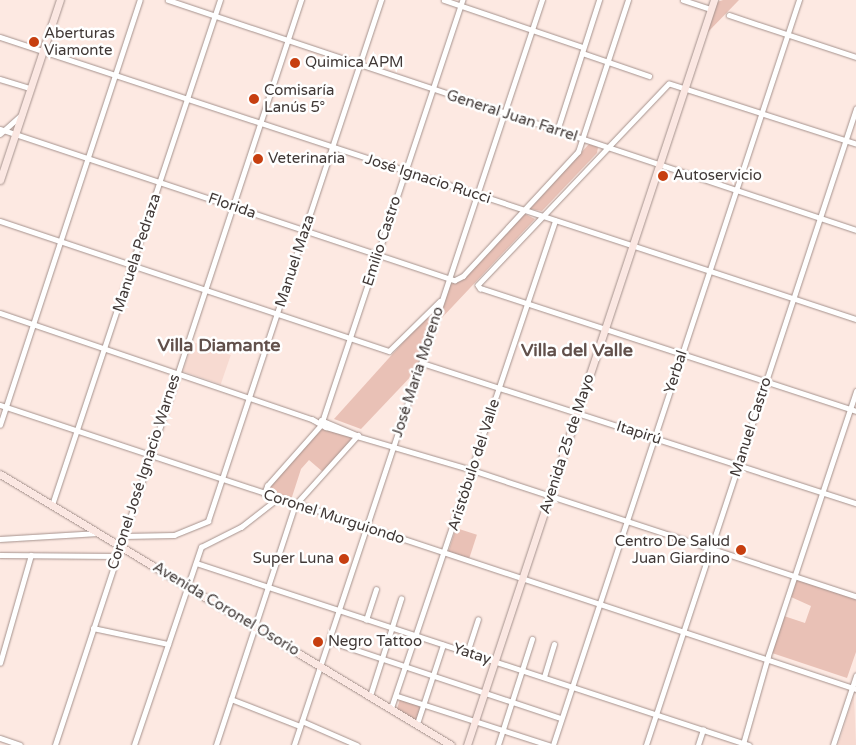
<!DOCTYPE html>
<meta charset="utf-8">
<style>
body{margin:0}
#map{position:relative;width:856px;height:745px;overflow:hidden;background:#fde9e2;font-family:"Varela Round",sans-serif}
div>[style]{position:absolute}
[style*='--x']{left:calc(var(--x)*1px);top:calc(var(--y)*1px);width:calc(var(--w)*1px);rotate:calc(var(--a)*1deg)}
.built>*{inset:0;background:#f7dad1;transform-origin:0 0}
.green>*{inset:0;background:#e9c1b6;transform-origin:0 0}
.roads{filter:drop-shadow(0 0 1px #a5928d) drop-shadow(0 0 1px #a5928d)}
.street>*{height:4.5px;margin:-2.25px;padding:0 2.25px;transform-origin:2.25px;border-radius:2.25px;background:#fff}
.secondary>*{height:7px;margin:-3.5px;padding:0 3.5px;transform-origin:3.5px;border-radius:3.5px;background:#fbe7e2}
.dots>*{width:14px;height:14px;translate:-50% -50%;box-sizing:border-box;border:2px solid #fff;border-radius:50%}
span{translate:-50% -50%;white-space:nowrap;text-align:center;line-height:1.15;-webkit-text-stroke:5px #fff;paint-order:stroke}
.poi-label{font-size:15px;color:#403836}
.left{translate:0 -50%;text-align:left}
.right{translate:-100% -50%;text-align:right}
.street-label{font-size:15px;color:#403836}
.quarter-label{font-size:18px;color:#61504b;font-weight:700}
</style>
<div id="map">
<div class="built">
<i style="left:193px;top:342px;width:40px;height:31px;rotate:19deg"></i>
<i style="clip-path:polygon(854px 695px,856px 745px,838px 745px)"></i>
</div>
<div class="green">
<i style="clip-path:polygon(723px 0,739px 0,706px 34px,717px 2px)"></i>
<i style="clip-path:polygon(589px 144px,598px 147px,597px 153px,542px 211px,530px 209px)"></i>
<i style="clip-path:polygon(525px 214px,535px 219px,437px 323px,450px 285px,457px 281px)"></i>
<i style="clip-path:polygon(434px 308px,437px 309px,416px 371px,361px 429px,334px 419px)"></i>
<i style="clip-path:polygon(323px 428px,355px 438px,323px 472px,309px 460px,301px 469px,291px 500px,270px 492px,269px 485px)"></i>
<i style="left:456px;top:528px;width:22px;height:25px;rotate:18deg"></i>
<i style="clip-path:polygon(797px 579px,856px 598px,856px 652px,847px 678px,772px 653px,784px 616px,805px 623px,811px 606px,791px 597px)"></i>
<i style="clip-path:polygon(400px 699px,421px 706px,416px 721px,397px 709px)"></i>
</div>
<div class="roads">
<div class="street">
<i style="--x:168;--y:0;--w:725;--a:18.48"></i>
<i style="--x:444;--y:0;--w:147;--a:18.7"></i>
<i style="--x:683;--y:0;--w:29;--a:18"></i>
<i style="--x:729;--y:15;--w:134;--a:18.3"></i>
<i style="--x:0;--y:37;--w:901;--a:18.23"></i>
<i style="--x:582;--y:53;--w:71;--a:18.9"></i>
<i style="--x:0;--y:79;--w:31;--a:17"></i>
<i style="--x:0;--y:129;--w:479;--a:18.4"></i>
<i style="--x:455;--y:280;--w:9;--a:-27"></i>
<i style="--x:463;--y:276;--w:169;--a:-47.2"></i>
<i style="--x:578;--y:152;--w:160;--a:-71.8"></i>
<i style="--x:557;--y:131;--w:138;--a:-72.2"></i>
<i style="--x:0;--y:134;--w:30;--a:-42"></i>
<i style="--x:856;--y:144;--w:196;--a:-162.2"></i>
<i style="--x:669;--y:84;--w:277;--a:133.5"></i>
<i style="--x:478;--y:285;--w:4;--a:56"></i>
<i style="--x:480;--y:288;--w:396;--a:18.1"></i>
<i style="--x:0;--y:221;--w:410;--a:18.5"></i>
<i style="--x:389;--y:351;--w:71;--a:-44.4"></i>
<i style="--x:0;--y:313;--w:330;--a:18.8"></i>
<i style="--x:312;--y:419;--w:16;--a:30"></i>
<i style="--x:326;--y:427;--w:152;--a:16.4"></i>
<i style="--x:472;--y:470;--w:404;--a:18.2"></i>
<i style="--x:422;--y:363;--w:456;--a:17.9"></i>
<i style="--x:0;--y:405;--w:902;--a:18.35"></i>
<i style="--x:321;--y:420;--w:39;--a:23"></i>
<i style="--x:0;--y:425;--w:447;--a:-71.8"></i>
<i style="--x:264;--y:494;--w:9;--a:-69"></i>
<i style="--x:267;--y:486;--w:81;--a:-48.5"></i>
<i style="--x:321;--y:425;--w:448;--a:-71.6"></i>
<i style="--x:52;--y:505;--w:532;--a:-71.6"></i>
<i style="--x:124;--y:536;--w:50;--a:-1.1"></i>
<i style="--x:174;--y:535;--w:37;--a:-22"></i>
<i style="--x:208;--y:521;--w:549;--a:-71.63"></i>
<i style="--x:0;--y:539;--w:98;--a:-3.5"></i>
<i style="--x:0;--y:555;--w:116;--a:0.5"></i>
<i style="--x:196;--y:563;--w:582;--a:18.22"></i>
<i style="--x:366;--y:620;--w:32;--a:-72"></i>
<i style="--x:93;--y:628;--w:77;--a:12"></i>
<i style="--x:329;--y:641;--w:244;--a:18.4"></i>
<i style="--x:467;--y:653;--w:35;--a:-72"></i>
<i style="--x:0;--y:663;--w:112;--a:-74"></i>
<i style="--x:544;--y:677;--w:34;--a:-73"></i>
<i style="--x:370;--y:696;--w:102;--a:-72.3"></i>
<i style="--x:397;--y:696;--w:160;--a:17.9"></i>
<i style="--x:231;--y:699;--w:74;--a:21.4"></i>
<i style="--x:391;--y:708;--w:514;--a:-71.39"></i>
<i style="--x:302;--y:721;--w:60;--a:23.6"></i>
<i style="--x:417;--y:724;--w:83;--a:-71.8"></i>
<i style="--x:0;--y:738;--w:21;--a:19"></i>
<i style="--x:743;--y:744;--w:91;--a:-74.1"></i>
<i style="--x:768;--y:656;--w:279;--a:-71.6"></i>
<i style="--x:55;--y:745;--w:785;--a:-71.73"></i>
<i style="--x:134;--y:745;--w:209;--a:-71.3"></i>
<i style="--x:201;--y:547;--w:45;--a:-26.6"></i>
<i style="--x:241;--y:527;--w:46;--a:-37.9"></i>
<i style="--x:216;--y:745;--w:253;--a:-71.8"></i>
<i style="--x:295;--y:505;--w:94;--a:-48"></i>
<i style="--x:294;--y:745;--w:785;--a:-71.59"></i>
<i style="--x:498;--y:745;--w:111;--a:-72.2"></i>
<i style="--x:553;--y:745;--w:785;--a:-71.73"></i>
<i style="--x:646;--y:745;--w:670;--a:-71.73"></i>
<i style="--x:698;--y:745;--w:16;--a:-72"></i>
<i style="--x:833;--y:745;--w:73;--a:-71.6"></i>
</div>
<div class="secondary">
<i style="--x:0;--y:180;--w:190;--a:-71.6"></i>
<i style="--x:0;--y:474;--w:526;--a:31"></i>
<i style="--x:467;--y:745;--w:785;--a:-71.66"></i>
</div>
</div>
<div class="dots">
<i style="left:34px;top:42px;background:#c73f10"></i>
<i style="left:295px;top:63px;background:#c73f10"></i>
<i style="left:254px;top:99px;background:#c73f10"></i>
<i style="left:258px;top:159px;background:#c73f10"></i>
<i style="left:663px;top:176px;background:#c73f10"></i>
<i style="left:741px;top:550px;background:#c73f10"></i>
<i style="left:344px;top:559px;background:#c73f10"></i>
<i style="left:318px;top:642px;background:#c73f10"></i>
</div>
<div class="poi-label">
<span class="left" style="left:44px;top:42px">Aberturas<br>Viamonte</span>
<span class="left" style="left:305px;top:63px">Quimica APM</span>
<span class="left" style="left:264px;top:99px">Comisaría<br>Lanús 5°</span>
<span class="left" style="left:268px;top:159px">Veterinaria</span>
<span class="left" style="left:673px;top:176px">Autoservicio</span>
<span class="right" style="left:730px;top:550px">Centro De Salud<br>Juan Giardino</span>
<span class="right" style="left:334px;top:559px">Super Luna</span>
<span class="left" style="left:328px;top:642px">Negro Tattoo</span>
</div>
<div class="street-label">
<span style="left:512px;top:116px;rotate:18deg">General Juan Farrel</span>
<span style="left:428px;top:179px;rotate:18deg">José Ignacio Rucci</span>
<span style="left:232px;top:206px;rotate:19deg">Florida</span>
<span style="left:382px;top:241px;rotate:-72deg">Emilio Castro</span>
<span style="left:137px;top:253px;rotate:-72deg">Manuela Pedraza</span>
<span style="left:295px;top:261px;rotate:-72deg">Manuel Maza</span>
<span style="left:418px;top:372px;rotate:-72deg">José María Moreno</span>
<span style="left:676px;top:372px;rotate:-72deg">Yerbal</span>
<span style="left:751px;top:427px;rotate:-72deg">Manuel Castro</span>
<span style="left:639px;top:433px;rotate:18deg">Itapirú</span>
<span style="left:567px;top:444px;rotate:-72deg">Avenida 25 de Mayo</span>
<span style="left:474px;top:465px;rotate:-72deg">Aristóbulo del Valle</span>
<span style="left:144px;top:472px;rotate:-72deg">Coronel José Ignacio Warnes</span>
<span style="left:334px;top:517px;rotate:18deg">Coronel Murguiondo</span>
<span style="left:226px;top:609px;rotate:31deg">Avenida Coronel Osorio</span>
<span style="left:472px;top:654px;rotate:18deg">Yatay</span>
</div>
<div class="quarter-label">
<span style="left:219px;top:345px">Villa Diamante</span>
<span style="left:577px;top:350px">Villa del Valle</span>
</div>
</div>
